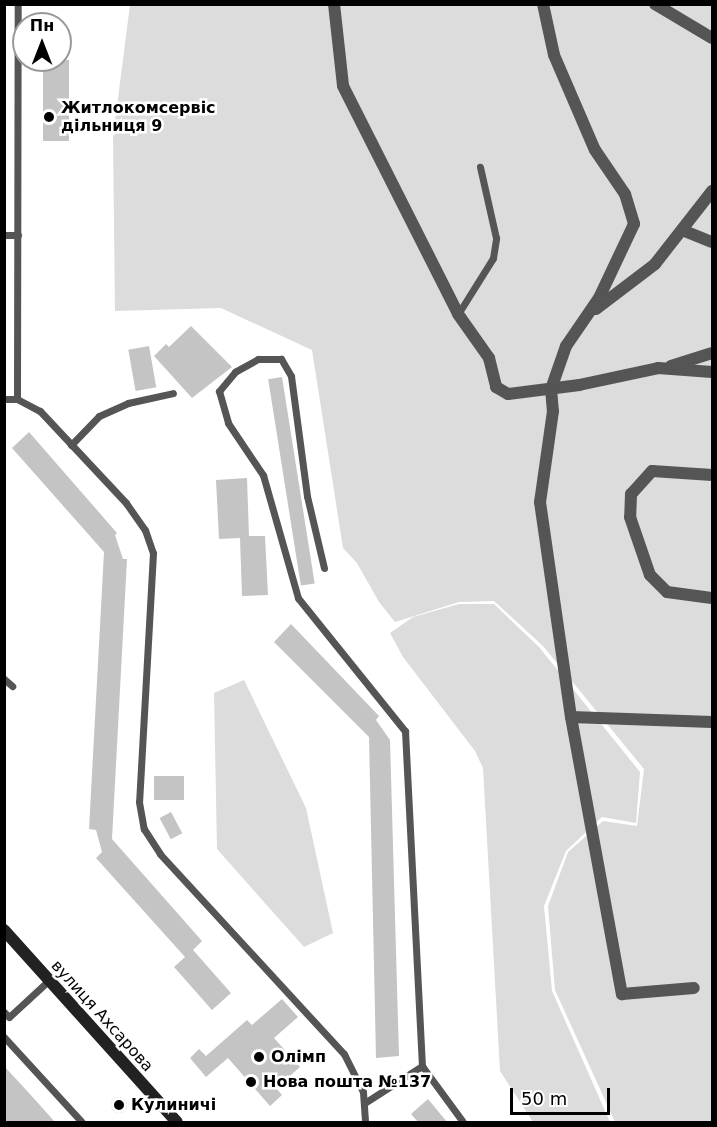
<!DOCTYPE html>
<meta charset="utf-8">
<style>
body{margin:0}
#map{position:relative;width:717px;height:1127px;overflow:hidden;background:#fff;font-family:"DejaVu Sans",sans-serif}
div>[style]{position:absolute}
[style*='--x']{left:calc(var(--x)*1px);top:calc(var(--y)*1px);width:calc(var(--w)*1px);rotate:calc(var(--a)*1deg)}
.green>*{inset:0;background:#dcdcdc}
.building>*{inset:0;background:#c4c4c4;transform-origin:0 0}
.round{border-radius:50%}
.service>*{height:7px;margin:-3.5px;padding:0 3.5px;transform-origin:3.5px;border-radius:3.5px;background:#555}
.minor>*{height:12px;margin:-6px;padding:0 6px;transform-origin:6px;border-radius:6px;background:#555}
.secondary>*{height:12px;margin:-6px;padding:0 6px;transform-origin:6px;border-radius:6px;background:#222}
.dots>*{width:16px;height:16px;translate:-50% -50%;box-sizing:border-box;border:3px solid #fff;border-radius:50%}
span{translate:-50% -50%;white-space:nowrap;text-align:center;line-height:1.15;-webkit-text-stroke:5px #fff;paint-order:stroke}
.poi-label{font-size:16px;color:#000;font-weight:700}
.left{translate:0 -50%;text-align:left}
.street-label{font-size:16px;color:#000}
.frame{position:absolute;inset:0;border:6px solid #000;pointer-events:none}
.north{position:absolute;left:12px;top:12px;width:60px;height:60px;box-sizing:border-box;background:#fff;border:2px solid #999;border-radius:50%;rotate:0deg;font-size:16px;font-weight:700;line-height:24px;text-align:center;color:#000}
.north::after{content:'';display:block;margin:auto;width:21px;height:27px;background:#000;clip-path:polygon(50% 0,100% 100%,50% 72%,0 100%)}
.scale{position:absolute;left:510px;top:1088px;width:100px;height:27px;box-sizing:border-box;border:3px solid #000;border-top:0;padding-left:8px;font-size:18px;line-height:21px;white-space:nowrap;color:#000;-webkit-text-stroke:4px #fff;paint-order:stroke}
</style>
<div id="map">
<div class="green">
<i style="clip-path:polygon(130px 5px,712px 5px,712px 1122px,615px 1122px,555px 990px,548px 906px,568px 852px,603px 821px,637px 826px,644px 769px,543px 646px,494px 601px,459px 602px,395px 622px,379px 602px,357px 563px,343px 548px,312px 350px,221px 308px,115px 311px,113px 137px)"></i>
<i style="clip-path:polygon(459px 604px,494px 604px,539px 647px,640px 772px,636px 823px,602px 817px,566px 851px,544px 906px,552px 991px,610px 1122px,533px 1122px,500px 1071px,483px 768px,475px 751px,403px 657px,390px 633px,413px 617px)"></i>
<i style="clip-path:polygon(244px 680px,306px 808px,333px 933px,304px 947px,217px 849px,214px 693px)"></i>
</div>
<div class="building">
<i style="left:43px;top:60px;width:26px;height:81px"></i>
<i style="clip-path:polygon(191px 326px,232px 367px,192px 398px,154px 356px,166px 344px,169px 347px)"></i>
<i style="left:149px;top:346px;width:42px;height:21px;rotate:80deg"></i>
<i style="left:282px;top:377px;width:209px;height:14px;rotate:81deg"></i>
<i style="clip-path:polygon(29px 432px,117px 533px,115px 535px,123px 559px,127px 559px,112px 839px,202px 941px,193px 950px,231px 993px,212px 1010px,174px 967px,185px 957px,96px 858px,102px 852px,96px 830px,89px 829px,104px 552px,12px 448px)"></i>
<i style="clip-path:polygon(247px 478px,249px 536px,265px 536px,268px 595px,242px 596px,240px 538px,219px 539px,216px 480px)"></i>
<i style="clip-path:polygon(291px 624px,379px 716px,376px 720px,390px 740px,399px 1056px,376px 1058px,369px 737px,274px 642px)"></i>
<i style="left:154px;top:776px;width:30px;height:24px"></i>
<i style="left:171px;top:812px;width:24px;height:13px;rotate:62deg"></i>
<i style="clip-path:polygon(282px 999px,298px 1017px,274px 1038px,300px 1067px,276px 1088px,282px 1095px,270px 1106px,228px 1058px,206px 1077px,190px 1058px,199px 1049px,206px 1056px,247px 1020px,252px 1025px)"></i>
<i style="clip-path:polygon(4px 1066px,29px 1093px,55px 1122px,4px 1122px)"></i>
<i class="round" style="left:111px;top:1097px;width:16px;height:16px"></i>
<i style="clip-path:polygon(428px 1099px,447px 1122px,418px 1122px,411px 1114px)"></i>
</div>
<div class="service">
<i style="--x:4;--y:235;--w:14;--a:0"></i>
<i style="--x:458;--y:314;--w:66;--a:-58"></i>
<i style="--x:493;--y:258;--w:20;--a:-81"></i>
<i style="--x:496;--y:238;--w:73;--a:-102.7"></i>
<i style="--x:4;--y:399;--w:13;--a:0"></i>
<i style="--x:17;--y:399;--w:26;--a:28"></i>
<i style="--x:40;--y:411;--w:126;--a:46.9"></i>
<i style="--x:126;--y:503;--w:33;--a:55"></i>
<i style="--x:145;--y:530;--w:24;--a:71"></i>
<i style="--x:153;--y:553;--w:249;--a:93.2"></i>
<i style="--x:139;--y:802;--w:27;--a:80"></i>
<i style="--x:144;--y:829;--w:30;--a:57"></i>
<i style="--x:160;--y:854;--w:272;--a:47.4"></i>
<i style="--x:344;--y:1054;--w:42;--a:63.4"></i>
<i style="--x:363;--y:1092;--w:30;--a:86"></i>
<i style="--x:17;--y:399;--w:395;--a:-89.9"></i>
<i style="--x:71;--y:445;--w:40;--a:-46"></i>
<i style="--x:99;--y:416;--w:32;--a:-24"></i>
<i style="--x:128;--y:403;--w:46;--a:-12.5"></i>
<i style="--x:324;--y:568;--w:74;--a:-103.3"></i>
<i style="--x:307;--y:496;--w:121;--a:-97.6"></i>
<i style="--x:291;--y:376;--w:20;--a:-120"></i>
<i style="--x:281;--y:359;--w:23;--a:180"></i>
<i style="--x:258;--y:359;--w:26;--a:151"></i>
<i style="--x:235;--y:372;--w:25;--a:130"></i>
<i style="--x:219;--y:391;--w:33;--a:74"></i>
<i style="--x:228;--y:423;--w:63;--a:56.1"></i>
<i style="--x:263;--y:475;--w:128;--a:74.1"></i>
<i style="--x:298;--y:598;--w:171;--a:51.2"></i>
<i style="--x:405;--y:731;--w:335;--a:87.1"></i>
<i style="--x:4;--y:679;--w:11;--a:41"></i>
<i style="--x:4;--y:1012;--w:7;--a:45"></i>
<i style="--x:9;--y:1017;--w:53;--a:-42.7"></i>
<i style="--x:4;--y:1037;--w:115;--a:47.5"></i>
<i style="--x:366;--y:1102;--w:67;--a:-32.7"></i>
<i style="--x:422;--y:1066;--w:69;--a:53.8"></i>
</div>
<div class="minor">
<i style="--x:334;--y:4;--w:82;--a:83.7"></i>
<i style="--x:343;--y:86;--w:255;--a:63.2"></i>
<i style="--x:458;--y:314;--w:54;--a:54.8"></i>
<i style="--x:489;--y:358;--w:30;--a:76"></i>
<i style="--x:496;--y:387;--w:14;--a:30"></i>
<i style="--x:508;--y:394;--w:72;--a:-7.2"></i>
<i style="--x:579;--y:385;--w:81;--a:-12.1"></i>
<i style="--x:658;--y:368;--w:54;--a:4.2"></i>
<i style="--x:543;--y:4;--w:52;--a:77.8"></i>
<i style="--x:554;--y:55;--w:103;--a:66.7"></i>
<i style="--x:595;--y:150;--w:53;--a:55.7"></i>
<i style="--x:625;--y:194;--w:31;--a:73"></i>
<i style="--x:634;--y:224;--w:82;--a:115.3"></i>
<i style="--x:599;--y:298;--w:58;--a:124.5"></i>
<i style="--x:566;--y:346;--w:46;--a:109.2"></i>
<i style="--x:551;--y:389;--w:22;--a:85"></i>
<i style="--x:553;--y:411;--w:92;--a:98.1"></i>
<i style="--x:540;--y:502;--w:217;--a:81.8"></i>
<i style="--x:571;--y:717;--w:282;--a:79.6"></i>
<i style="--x:622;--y:994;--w:72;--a:-4.8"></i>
<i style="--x:655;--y:4;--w:66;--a:30.8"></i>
<i style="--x:682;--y:230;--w:32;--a:22"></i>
<i style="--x:596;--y:309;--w:74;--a:-37.3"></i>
<i style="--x:655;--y:264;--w:93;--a:-52"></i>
<i style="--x:671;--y:366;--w:43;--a:-17.6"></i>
<i style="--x:712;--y:475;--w:60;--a:-176.2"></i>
<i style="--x:652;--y:471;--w:31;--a:132"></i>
<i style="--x:631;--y:494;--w:23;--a:92"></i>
<i style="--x:630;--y:517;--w:61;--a:71"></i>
<i style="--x:650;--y:575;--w:24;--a:45"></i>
<i style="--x:667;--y:592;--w:45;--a:7.6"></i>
<i style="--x:571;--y:717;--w:141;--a:2"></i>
</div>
<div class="secondary">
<i style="--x:4;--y:930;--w:258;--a:48"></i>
</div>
<div class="dots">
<i style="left:49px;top:117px;background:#000"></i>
<i style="left:259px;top:1057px;background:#000"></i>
<i style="left:251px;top:1082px;background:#000"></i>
<i style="left:119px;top:1105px;background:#000"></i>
</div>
<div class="poi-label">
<span class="left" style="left:61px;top:117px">Житлокомсервіс<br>дільниця 9</span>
<span class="left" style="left:271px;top:1057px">Олімп</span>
<span class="left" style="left:263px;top:1082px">Нова пошта №137</span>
<span class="left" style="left:131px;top:1105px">Кулиничі</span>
</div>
<div class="street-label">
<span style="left:102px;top:1016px;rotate:48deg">вулиця Ахсарова</span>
</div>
<div class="frame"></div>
<div class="north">Пн</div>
<div class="scale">50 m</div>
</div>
